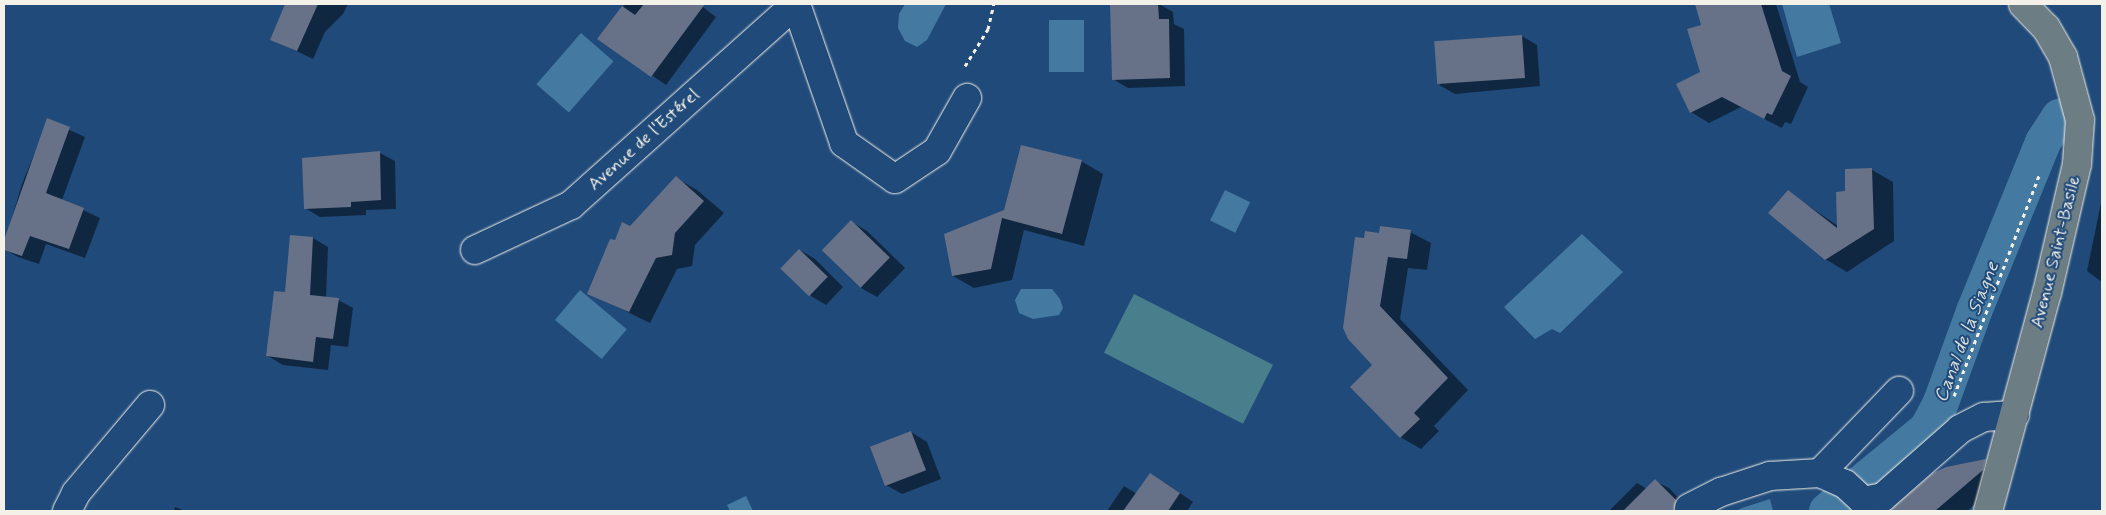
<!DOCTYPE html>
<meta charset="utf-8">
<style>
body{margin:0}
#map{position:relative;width:2106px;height:515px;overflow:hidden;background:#1f4a7a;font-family:Mynerve,sans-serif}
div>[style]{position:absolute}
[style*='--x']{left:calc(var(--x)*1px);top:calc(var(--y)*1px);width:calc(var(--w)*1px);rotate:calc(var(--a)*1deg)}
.green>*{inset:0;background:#497e8c;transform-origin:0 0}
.water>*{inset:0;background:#447aa1;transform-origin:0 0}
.shadow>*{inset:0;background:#0007}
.canal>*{height:36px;margin:-18px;padding:0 18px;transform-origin:18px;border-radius:18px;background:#447aa1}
.building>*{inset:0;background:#677187;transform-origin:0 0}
.path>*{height:3px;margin-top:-1.5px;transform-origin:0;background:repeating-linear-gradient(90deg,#f4f1e8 0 4px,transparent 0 8px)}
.roads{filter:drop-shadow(0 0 1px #f4f1e8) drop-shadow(0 0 1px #f4f1e8)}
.minor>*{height:28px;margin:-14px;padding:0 14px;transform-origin:14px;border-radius:14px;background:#1f4a7a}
.major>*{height:28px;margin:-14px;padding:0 14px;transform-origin:14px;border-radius:14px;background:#6d7d84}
span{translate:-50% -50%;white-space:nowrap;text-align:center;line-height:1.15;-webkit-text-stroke:4px #1f4a7a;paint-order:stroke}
.street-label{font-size:18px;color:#f4f1e8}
.water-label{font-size:19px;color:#dadfdd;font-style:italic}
.frame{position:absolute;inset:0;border:5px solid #f4f1e8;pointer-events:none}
</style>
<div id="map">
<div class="green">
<i style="left:1134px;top:294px;width:156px;height:66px;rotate:27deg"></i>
</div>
<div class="water">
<i style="clip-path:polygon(905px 4px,946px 4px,927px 40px,917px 47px,905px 41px,898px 28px,899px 14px)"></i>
<i style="clip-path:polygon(1782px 4px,1829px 4px,1841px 43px,1797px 57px)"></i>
<i style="left:1049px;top:20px;width:35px;height:52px"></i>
<i style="left:581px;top:33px;width:43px;height:68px;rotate:41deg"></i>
<i style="left:1225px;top:190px;width:28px;height:34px;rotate:26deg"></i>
<i style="clip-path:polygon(1582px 234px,1623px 272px,1560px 333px,1552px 329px,1535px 339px,1504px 307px)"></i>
<i style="clip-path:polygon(1021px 289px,1052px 289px,1060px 299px,1063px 308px,1059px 315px,1033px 319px,1019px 313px,1015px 300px)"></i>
<i style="left:580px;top:290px;width:61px;height:39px;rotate:40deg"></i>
<i style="clip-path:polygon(746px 496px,753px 511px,730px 511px,727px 505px)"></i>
<i style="clip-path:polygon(1770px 499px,1773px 511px,1736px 511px,1742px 508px)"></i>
</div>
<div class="shadow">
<i style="clip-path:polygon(287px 4px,348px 4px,343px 14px,325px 32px,313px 59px,272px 39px)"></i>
<i style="clip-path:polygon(625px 4px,699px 4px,716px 17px,666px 85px,599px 39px)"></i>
<i style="clip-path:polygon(1111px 4px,1159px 4px,1173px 12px,1174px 24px,1184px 29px,1185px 86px,1128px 88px,1113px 79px)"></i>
<i style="clip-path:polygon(1696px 4px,1776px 4px,1800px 82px,1808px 87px,1791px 124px,1785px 122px,1782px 128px,1741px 107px,1709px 123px,1691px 112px,1678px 85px,1702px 73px,1703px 26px)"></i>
<i style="clip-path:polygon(1522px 36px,1537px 45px,1540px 86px,1455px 94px,1439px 85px)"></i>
<i style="clip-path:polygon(48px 120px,85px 137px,62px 200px,100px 218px,85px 258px,46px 244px,39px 264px,18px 257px,4px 249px,4px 244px,22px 184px)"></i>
<i style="clip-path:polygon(380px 153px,395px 161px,396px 209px,366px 210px,366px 215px,320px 217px,305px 208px,303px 159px)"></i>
<i style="clip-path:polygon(1081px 161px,1103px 174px,1084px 246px,1024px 230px,1012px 280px,974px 288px,953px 276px,1005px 211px)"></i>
<i style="clip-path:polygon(1872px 170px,1893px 182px,1894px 241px,1847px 272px,1825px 259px,1788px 192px,1838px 226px,1846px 193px)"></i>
<i style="clip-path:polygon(676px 178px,697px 190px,724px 213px,695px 245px,692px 266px,677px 269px,650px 323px,589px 293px,615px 242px)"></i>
<i style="clip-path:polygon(2102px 198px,2102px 282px,2087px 271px)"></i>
<i style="clip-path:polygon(852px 222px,867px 231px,905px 268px,877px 297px,861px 288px)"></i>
<i style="clip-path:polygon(1410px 232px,1431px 243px,1427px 270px,1408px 268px,1400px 319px,1468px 390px,1434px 426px,1439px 431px,1421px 449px,1400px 437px,1374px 365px,1365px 240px,1380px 234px)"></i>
<i style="clip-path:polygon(313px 238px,328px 247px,326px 298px,338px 300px,353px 308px,348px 347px,331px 345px,328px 370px,283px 365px,268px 356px,286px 294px)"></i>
<i style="clip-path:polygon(800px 250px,815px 259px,843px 287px,826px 305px,811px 296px)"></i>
<i style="clip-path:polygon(911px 432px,927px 442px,941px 479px,902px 494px,886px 485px)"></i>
<i style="clip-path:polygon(1986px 461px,2005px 472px,2003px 481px,1967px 511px,1891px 511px,1934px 474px,1947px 468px)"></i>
<i style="clip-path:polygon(1655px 481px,1669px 488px,1688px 508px,1685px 511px,1609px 511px,1637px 483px,1647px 489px)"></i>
<i style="clip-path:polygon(1164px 482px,1193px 502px,1187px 511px,1107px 511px,1124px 486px,1137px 494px)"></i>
<i style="clip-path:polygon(175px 507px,185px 511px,174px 511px)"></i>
</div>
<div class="canal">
<i style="--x:1827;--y:511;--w:129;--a:-39.4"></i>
<i style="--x:1927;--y:429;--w:27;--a:-62"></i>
<i style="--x:1940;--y:405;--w:102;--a:-70"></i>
<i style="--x:1975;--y:309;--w:180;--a:-67.8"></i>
<i style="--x:2043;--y:142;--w:30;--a:-57"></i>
</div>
<div class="building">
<i style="clip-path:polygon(285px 4px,318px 4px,297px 51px,270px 40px)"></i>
<i style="clip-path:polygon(644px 4px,705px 4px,651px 77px,597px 39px,622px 6px,635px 15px)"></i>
<i style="clip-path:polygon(1110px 4px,1158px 4px,1159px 19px,1169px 19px,1170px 78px,1112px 80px)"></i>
<i style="clip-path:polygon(1695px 4px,1761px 4px,1782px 71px,1791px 76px,1772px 115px,1767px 113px,1764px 119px,1722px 97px,1690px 113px,1676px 84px,1700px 72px,1687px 29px,1701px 25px)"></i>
<i style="left:1522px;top:35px;width:43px;height:88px;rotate:86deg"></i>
<i style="clip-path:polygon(47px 118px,70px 127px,46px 193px,84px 208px,69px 249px,30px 236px,22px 256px,4px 250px,4px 240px)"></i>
<i style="clip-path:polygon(1021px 145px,1082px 160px,1062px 234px,1002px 218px,991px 269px,952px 276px,944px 234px,1004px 210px)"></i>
<i style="clip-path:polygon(380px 151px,381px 200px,351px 202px,351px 207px,304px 209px,302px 158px)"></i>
<i style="clip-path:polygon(1872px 168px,1874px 229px,1825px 260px,1768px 213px,1788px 190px,1837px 228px,1836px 192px,1845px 191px,1845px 169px)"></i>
<i style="clip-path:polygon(676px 176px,704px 201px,675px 233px,672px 255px,656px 258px,629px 312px,587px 294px,610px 239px,615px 240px,622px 222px,630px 226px)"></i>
<i style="left:851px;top:220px;width:54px;height:42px;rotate:44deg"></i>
<i style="clip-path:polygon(1380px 226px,1411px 230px,1407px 259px,1388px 257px,1380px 306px,1448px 378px,1414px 413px,1420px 419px,1400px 438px,1350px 387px,1372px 365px,1348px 339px,1343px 328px,1355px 237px,1364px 238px,1365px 231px,1379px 233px)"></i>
<i style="clip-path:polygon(290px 235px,313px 237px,310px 295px,339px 298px,333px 339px,316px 337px,313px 362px,266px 356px,274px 291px,285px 292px)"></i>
<i style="left:799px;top:249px;width:40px;height:27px;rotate:44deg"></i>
<i style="left:911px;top:431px;width:42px;height:44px;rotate:69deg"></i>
<i style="clip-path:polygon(1986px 459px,1983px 470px,1935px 511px,1888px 511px,1933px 473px,1946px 467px)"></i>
<i style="clip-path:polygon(1150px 473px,1180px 493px,1168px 511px,1123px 511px)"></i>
<i style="clip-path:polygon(1655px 479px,1676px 500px,1674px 511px,1623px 511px)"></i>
</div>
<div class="path">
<i style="--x:965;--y:66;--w:44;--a:-58.1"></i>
<i style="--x:988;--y:29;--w:26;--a:-77"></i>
<i style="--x:1954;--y:396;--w:239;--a:-68.9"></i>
</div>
<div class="roads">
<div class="minor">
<i style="--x:796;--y:4;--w:147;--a:70.9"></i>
<i style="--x:844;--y:143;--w:62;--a:35.2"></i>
<i style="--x:895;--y:179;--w:50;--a:-33.7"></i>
<i style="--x:937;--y:151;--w:61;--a:-60.5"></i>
<i style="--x:475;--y:250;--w:106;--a:-25.1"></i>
<i style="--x:571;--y:205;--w:302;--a:-41.8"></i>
<i style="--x:1820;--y:473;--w:114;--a:-46.1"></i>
<i style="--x:1689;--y:508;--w:36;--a:-27"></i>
<i style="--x:1721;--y:492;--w:52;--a:-18.1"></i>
<i style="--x:1770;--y:476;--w:50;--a:-3.4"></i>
<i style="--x:1820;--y:473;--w:27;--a:24"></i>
<i style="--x:1845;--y:484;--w:25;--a:43"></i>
<i style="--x:1863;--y:501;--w:20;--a:-11"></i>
<i style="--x:1883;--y:497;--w:103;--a:-41.4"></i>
<i style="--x:1960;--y:429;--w:27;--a:-27"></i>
<i style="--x:1984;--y:417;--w:31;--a:-4"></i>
<i style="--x:67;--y:511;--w:20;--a:-63"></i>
<i style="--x:76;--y:493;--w:115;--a:-49.9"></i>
</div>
<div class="major">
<i style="--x:1988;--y:511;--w:226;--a:-74.9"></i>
<i style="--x:2047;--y:293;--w:132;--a:-76.9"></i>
<i style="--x:2077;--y:164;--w:44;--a:-86.1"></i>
<i style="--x:2080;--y:120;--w:65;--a:-105.1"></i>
<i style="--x:2063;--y:57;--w:34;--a:-120"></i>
<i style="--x:2046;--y:28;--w:33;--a:-134"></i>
</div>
</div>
<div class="street-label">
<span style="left:644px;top:140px;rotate:-42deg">Avenue de l'Estérel</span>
<span style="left:2056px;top:252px;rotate:-76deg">Avenue Saint-Basile</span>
</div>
<div class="water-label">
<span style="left:1967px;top:332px;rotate:-69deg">Canal de la Siagne</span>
</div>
<div class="frame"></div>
</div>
